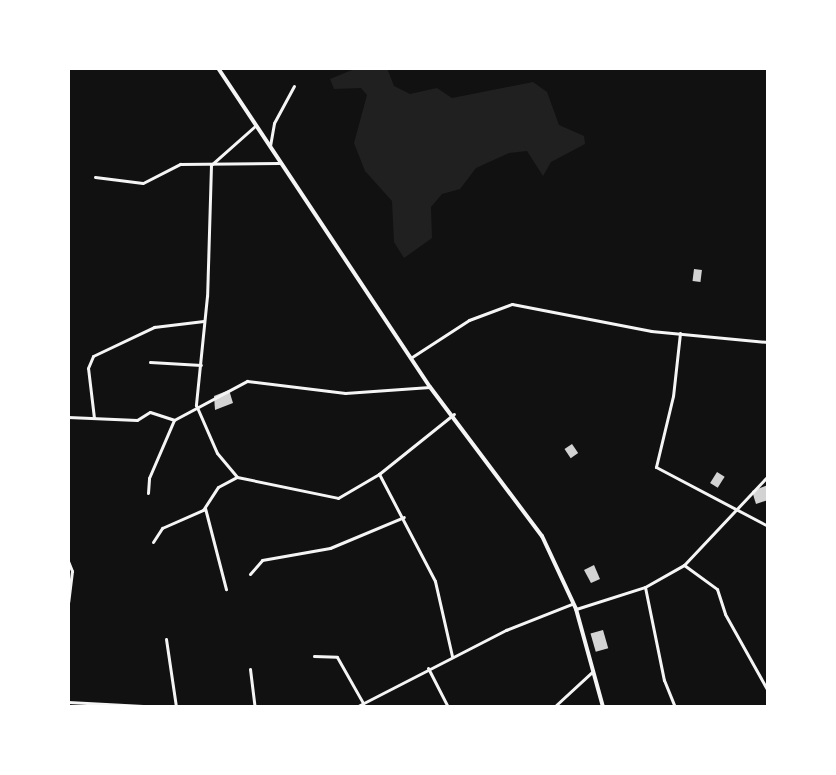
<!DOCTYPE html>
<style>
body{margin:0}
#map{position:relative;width:836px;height:775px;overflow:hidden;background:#111;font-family:Ubuntu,sans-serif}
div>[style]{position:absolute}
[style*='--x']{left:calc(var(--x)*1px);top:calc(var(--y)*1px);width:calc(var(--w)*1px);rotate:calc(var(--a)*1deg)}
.green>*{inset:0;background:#202020}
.building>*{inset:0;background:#d3d3d3;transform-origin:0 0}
.minor>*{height:3px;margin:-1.5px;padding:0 1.5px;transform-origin:1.5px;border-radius:1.5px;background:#f5f5f5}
.secondary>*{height:4px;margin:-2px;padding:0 2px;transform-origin:2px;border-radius:2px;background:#f5f5f5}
span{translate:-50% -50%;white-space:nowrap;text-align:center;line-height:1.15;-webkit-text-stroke:6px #fff;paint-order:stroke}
.frame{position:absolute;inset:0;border:70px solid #fff;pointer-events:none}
</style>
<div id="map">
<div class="green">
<i style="clip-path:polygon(357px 68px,387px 68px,394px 86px,410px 94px,437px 88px,452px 98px,533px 82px,547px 92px,559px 125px,584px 136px,585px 144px,551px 162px,543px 176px,527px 151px,509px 153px,476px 168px,460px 189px,442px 194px,431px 207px,432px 238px,404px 258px,394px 242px,392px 201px,365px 171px,354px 143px,367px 95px,361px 88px,334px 89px,330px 79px)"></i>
</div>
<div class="building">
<i style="left:694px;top:269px;width:8px;height:12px;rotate:7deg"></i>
<i style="clip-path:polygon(229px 390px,233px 403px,215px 410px,214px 396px)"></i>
<i style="left:572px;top:444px;width:11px;height:9px;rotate:56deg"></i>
<i style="left:717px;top:472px;width:9px;height:13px;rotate:32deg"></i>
<i style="clip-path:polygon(768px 485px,768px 500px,756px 504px,752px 491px)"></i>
<i style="clip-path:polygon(594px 565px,600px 579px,591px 583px,584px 570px)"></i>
<i style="left:603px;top:630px;width:19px;height:13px;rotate:74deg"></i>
</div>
<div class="minor">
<i style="--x:255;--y:126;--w:59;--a:138.4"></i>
<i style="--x:211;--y:165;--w:131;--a:91.7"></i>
<i style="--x:207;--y:296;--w:110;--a:95.8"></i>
<i style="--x:196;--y:405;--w:52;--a:66.4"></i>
<i style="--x:217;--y:453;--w:31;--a:50"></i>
<i style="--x:237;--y:477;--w:103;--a:11.7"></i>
<i style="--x:338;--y:498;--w:48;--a:-30.3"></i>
<i style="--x:270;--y:146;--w:23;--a:-80"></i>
<i style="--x:274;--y:123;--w:42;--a:-61.6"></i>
<i style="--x:95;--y:177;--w:48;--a:7.1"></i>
<i style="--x:143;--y:183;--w:42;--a:-27.2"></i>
<i style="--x:180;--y:164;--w:99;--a:-0.6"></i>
<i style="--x:680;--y:333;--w:63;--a:96.3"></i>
<i style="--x:673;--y:396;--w:73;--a:103.5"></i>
<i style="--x:656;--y:467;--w:127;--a:27.8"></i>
<i style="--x:412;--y:357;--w:68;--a:-33"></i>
<i style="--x:469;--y:320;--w:46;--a:-20.4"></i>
<i style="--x:512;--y:304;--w:142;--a:11"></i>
<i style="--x:651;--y:331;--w:118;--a:5.4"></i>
<i style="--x:150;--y:362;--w:51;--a:3.4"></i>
<i style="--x:68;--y:417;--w:69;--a:2.5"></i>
<i style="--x:137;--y:420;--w:15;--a:-32"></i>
<i style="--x:150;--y:412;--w:25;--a:18"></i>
<i style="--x:94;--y:418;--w:50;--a:-96.8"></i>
<i style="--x:88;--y:368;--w:13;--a:-67"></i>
<i style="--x:93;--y:356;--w:68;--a:-25.4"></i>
<i style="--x:154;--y:327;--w:50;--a:-6.8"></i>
<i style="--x:148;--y:493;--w:15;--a:-86"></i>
<i style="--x:149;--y:478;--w:63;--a:-66.7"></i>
<i style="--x:174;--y:420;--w:83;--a:-28.1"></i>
<i style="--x:247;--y:381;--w:99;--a:7"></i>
<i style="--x:345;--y:393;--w:85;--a:-4"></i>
<i style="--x:205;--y:508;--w:84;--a:75.5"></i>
<i style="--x:153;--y:542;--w:17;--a:-57"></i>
<i style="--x:162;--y:528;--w:45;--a:-23.7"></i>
<i style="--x:203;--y:510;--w:27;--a:-57"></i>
<i style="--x:218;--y:487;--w:21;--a:-28"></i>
<i style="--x:68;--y:561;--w:11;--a:68"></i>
<i style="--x:72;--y:571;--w:31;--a:97"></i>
<i style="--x:684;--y:565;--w:41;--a:36"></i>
<i style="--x:717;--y:589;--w:26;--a:72"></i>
<i style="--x:725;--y:614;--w:88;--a:60.8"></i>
<i style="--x:250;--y:574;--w:18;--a:-49"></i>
<i style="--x:262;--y:560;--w:69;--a:-10"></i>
<i style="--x:330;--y:548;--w:80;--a:-22.7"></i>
<i style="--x:645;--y:587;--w:95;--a:78.5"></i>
<i style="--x:664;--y:680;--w:29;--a:68"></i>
<i style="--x:576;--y:609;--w:72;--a:-17.7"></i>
<i style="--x:645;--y:587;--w:45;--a:-29.4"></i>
<i style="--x:684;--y:565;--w:122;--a:-46.7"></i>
<i style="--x:166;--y:639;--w:69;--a:81.6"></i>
<i style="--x:314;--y:656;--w:23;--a:2"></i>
<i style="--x:337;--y:657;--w:53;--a:60.5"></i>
<i style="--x:452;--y:656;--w:77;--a:-102.8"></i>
<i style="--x:435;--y:581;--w:121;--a:-117.6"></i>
<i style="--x:379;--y:474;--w:96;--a:-38.7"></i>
<i style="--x:428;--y:668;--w:44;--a:62.9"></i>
<i style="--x:250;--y:669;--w:38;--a:83"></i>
<i style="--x:68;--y:702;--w:94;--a:3"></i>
<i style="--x:356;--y:707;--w:169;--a:-27.2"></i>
<i style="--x:506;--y:630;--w:71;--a:-21.5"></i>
<i style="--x:554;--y:707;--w:53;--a:-42.7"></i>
</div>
<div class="secondary">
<i style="--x:218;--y:68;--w:383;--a:56.4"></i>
<i style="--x:430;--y:387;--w:186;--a:53.1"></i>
<i style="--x:542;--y:536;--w:81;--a:65"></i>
<i style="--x:576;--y:609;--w:102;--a:74.6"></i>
</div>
<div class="frame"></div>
</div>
